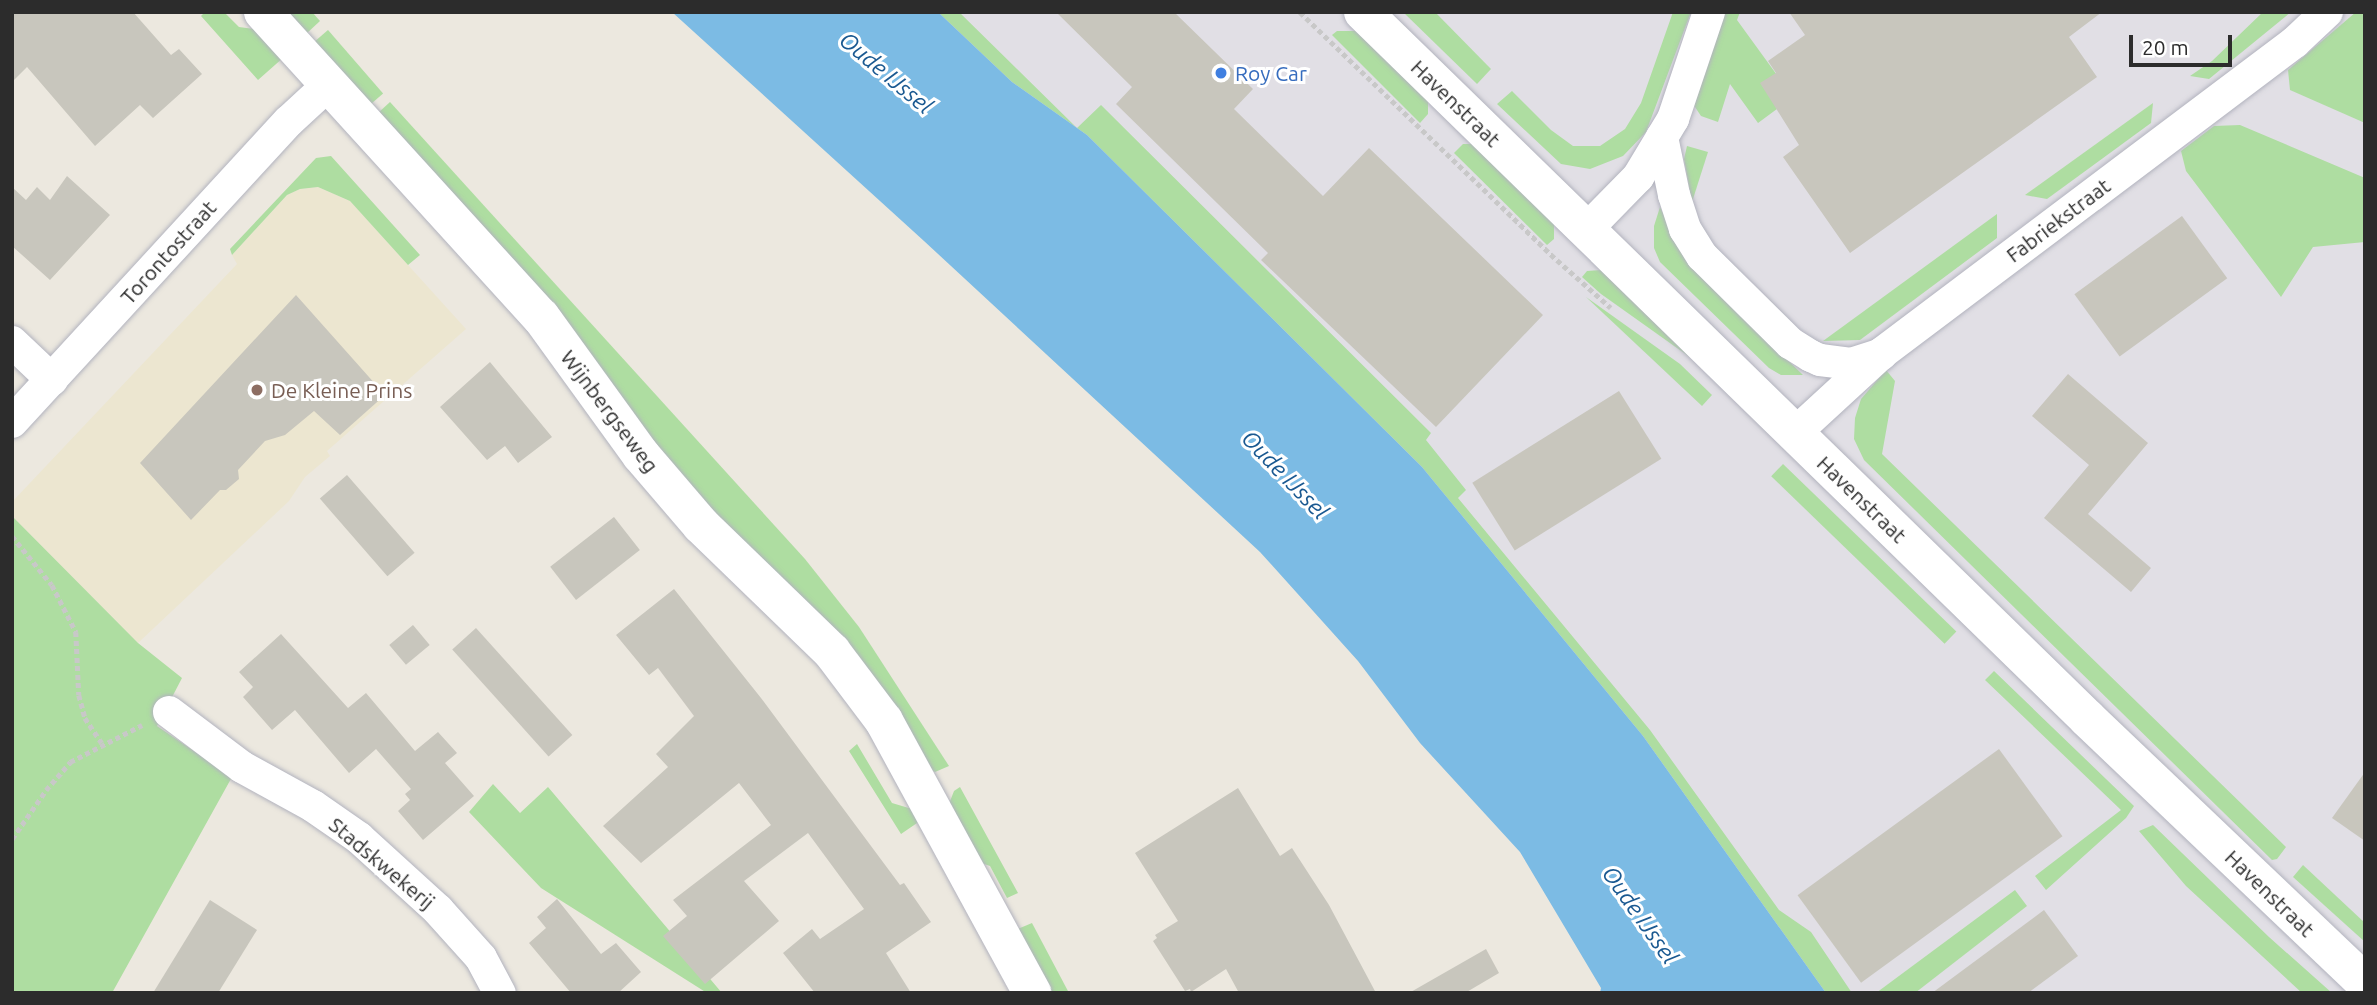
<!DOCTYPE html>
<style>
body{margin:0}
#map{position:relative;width:2377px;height:1005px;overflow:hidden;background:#ece8df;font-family:Ubuntu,sans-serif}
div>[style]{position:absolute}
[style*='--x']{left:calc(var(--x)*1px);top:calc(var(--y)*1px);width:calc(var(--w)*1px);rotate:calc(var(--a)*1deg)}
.industrial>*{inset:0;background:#e1dfe5}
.education>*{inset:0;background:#ece6d0}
.green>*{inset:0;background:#aedda1;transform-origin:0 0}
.water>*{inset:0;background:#7cbbe4}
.building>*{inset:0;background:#c8c6bd;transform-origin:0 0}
.path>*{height:4.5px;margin-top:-2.25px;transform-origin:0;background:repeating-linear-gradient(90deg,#c8c8c8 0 5px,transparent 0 8.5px)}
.roads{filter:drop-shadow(0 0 2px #b2b3be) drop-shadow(0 0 2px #b2b3be)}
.minor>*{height:32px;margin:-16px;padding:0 16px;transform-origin:16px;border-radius:16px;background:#fff}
.tertiary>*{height:38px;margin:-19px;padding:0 19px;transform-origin:19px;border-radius:19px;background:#fff}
.dots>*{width:19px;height:19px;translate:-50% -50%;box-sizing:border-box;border:4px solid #fff;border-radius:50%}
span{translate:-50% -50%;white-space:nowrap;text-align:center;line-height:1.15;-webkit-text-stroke:6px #fff;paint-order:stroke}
.shop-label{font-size:21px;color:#366cbe}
.left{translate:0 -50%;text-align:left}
.street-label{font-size:21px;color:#2c2c2c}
.education-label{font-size:21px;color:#785e54}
.water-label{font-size:23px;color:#1a5991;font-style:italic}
.frame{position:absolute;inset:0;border:14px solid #2c2c2c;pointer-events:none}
.scale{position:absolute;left:2129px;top:35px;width:103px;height:32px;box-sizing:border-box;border:4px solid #2c2c2c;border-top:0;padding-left:9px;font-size:21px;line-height:24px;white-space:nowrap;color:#2c2c2c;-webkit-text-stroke:5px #fff;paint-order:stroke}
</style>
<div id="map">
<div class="industrial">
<i style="clip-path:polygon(813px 12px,2365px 12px,2365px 993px,1694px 993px)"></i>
</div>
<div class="education">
<i style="clip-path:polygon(318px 187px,350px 201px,466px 329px,327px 451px,330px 456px,305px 477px,289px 501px,138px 643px,12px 516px,12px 502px,237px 264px,232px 255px,287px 195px,300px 189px)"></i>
</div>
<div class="green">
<i style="clip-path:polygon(205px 12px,224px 12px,239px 27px,261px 30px,284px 57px,258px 80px,201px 16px)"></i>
<i style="clip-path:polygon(287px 12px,312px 12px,320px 21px,306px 34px)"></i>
<i style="clip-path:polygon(938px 12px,959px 12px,1077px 128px,1101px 105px,1431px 433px,1426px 440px,1466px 490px,1458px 498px,1650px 730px,1779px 910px,1811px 932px,1852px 993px,1826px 993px,1643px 736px,1422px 467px,1087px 135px,1012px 82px)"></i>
<i style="clip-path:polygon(1403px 12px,1435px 12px,1491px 69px,1477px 84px)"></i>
<i style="clip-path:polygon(1673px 12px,1691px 12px,1646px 132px,1623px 156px,1590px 169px,1561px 164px,1497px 104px,1512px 91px,1551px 130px,1573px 146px,1600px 146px,1625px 129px,1641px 103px)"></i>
<i style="clip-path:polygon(1725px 12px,1740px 12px,1737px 20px,1793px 97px,1758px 123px,1730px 84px,1718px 122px,1701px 116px,1693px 104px)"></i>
<i style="clip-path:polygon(2263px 12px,2291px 12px,2209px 79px,2190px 76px,2212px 61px)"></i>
<i style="clip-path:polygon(2356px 12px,2365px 12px,2365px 123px,2290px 90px,2288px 70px)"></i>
<i style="left:328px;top:30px;width:84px;height:18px;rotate:49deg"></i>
<i style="clip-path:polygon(1337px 31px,1357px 31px,1428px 101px,1428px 114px,1420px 123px,1332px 35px)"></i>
<i style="clip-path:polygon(390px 102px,805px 559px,859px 627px,949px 766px,935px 772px,925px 767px,378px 113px)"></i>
<i style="clip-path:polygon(2153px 103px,2151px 123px,2047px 199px,2025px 195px)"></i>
<i style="clip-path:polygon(2240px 125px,2365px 178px,2365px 242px,2313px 247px,2281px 297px,2186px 171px,2181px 151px,2214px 126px)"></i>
<i style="clip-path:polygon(1463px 144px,1473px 144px,1554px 224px,1554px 239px,1547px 245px,1454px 153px)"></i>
<i style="clip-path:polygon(1687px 146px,1708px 152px,1692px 202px,1684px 159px)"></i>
<i style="clip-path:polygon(331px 156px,420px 255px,408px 265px,350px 201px,318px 187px,300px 189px,287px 195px,232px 255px,230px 249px,316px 158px)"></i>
<i style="clip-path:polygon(1660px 207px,1686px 261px,1803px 375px,1781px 375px,1769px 368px,1660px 262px,1654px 248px,1654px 226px)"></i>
<i style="clip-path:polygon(1997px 214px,1997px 238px,1860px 340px,1823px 341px)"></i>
<i style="clip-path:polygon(1601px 270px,1691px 358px,1601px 294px,1582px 277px,1587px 271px)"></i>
<i style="clip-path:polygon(1586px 297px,1680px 364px,1712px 395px,1702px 406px)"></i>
<i style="clip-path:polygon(1886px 370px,1895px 381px,1882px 454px,2286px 847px,2277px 859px,2272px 860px,1864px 460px,1854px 439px,1855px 418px,1861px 399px)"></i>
<i style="left:1783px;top:464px;width:241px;height:17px;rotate:44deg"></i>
<i style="clip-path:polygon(12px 516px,138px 643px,182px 678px,157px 726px,232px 777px,112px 993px,12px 993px)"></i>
<i style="clip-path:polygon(1994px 671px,2134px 806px,2126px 818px,2046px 890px,2035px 876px,2121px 810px,1985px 680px)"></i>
<i style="clip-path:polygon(857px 744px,892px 803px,912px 809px,920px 821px,901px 834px,849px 751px)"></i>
<i style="clip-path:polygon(493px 784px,520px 813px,548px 787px,722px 993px,707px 993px,541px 888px,469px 812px)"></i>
<i style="clip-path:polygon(960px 787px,1018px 893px,1007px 898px,990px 866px,975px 861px,947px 809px,954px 791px)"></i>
<i style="clip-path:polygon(2153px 825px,2269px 937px,2332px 993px,2302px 993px,2186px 886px,2139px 831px)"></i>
<i style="clip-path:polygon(2303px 865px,2365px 923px,2365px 942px,2293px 877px)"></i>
<i style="clip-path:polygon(2015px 890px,2027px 906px,1915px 993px,1876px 993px)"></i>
<i style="clip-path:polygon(1032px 923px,1069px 993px,1046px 993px,1011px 932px)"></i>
</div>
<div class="water">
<i style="clip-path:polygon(672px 12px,938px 12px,1012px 82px,1087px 135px,1422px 467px,1643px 736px,1826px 993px,1600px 993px,1601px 988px,1520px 852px,1420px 743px,1358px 661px,1260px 552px,924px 241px)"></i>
</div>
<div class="building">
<i style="clip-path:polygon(12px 12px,133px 12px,171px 55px,179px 49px,202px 74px,153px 118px,140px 105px,95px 146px,27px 67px,12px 82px)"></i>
<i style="clip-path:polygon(1056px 12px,1174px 12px,1253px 89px,1234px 109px,1323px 196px,1369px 148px,1543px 315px,1436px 427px,1261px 260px,1268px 253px,1116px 104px,1132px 87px)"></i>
<i style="clip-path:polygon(1789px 12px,2102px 12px,2069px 37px,2097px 77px,1850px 253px,1783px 157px,1799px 145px,1760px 83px,1776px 73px,1768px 61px,1805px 35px)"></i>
<i style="clip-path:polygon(67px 176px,110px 215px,50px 280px,12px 246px,12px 187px,26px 200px,37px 187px,50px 200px)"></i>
<i style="left:2182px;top:216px;width:77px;height:133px;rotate:54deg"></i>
<i style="clip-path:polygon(296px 295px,385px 395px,340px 435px,314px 411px,285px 435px,265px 441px,238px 470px,239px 479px,226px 490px,220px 490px,191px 520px,140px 463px)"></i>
<i style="clip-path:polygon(490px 362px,552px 437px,518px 463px,505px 446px,487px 460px,440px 407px)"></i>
<i style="clip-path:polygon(2068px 374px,2148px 443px,2088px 514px,2151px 568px,2131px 592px,2044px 518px,2089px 465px,2032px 416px)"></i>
<i style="left:1619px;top:391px;width:80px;height:173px;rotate:58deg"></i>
<i style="left:347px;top:475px;width:103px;height:36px;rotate:49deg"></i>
<i style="left:614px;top:517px;width:42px;height:81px;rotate:52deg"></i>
<i style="clip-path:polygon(674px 589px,761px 698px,900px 885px,904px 883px,931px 922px,886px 953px,911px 993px,815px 993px,783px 953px,812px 929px,820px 939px,864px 909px,808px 833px,744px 881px,779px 921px,705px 984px,663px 936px,687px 916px,673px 900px,771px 825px,739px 783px,641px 863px,603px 826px,668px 767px,656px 754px,694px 716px,658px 668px,649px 675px,616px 635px)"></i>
<i style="left:413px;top:625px;width:26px;height:31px;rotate:50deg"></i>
<i style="left:476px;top:628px;width:144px;height:32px;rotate:48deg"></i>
<i style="clip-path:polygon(281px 634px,348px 708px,366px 693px,415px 751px,438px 732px,457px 753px,445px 763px,474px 796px,423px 840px,398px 811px,410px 800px,405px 794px,411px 789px,376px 749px,349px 773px,295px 710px,272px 730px,243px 697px,253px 687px,239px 672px)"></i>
<i style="left:1999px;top:749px;width:108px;height:249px;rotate:54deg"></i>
<i style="clip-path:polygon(2365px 772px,2365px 841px,2332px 818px)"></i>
<i style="clip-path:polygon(1238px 788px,1280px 856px,1292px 848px,1329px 905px,1376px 993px,1239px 993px,1226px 969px,1191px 992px,1190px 989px,1185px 991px,1153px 941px,1157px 938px,1155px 935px,1178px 921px,1135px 853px)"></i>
<i style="clip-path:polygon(557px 899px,601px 954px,616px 943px,641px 972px,618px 993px,571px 993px,529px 943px,546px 928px,537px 917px)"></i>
<i style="clip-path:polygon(210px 900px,257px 930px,218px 993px,153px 993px)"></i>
<i style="clip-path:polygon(2044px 910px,2078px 956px,2028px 993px,1932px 993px)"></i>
<i style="clip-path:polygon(1486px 949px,1499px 973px,1465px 993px,1409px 993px)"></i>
</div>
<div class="path">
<i style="--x:1300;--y:12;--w:357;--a:44"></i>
<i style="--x:1557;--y:260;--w:72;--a:41.6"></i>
<i style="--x:12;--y:536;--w:63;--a:50.8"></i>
<i style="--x:52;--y:585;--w:53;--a:62.9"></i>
<i style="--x:76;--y:632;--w:63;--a:87.3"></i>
<i style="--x:79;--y:695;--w:24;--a:75"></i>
<i style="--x:85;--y:718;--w:30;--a:56"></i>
<i style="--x:12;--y:839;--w:60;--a:-55.2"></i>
<i style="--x:46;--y:790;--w:37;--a:-49"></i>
<i style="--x:70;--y:762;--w:81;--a:-27.2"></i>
</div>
<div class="roads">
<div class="minor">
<i style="--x:1662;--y:137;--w:59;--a:78.3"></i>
<i style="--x:1674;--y:195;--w:36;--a:72"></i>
<i style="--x:1685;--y:229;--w:32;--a:58"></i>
<i style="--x:1702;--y:256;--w:124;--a:44.7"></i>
<i style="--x:1790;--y:343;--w:25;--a:32"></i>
<i style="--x:1811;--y:356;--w:10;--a:24"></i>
<i style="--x:1820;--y:360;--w:31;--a:7"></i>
<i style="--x:1851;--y:364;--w:32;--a:-18"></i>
<i style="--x:1587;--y:229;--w:73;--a:-45.6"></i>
<i style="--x:1638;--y:177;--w:68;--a:-58.9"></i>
<i style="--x:1673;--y:119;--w:113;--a:-71.4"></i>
<i style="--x:12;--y:342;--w:55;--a:43.5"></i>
<i style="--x:12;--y:422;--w:409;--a:-47.4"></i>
<i style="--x:289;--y:121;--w:53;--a:-42.7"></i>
<i style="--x:1794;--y:434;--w:120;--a:-42.6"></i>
<i style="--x:1882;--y:353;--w:517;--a:-36.98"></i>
<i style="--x:2295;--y:42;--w:44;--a:-43.2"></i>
<i style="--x:169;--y:712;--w:91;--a:37"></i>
<i style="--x:242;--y:767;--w:81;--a:28.8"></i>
<i style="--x:313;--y:806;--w:56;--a:34.8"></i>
<i style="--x:359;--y:838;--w:107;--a:42.3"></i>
<i style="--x:438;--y:910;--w:64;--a:48.1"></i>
<i style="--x:481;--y:958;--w:40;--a:62"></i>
</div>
<div class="tertiary">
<i style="--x:263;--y:12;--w:413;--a:47.7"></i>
<i style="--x:541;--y:317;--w:170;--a:54.1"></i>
<i style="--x:641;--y:455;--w:92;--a:49.4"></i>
<i style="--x:701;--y:525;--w:182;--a:44.1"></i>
<i style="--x:832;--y:652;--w:86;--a:53"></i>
<i style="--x:884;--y:721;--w:310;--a:61.4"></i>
<i style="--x:1363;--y:12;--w:1013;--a:44.28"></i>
<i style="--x:2088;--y:719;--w:383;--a:43.6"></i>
</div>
</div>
<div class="dots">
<i style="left:1221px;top:73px;background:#3f7fe0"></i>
<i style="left:257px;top:390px;background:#8d6e63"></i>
</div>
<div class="shop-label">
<span class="left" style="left:1235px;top:73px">Roy Car</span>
</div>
<div class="street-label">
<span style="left:1456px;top:103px;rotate:44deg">Havenstraat</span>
<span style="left:2058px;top:220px;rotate:-37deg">Fabriekstraat</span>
<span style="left:168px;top:252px;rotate:-48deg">Torontostraat</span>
<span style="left:610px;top:411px;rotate:53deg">Wijnbergseweg</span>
<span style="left:1862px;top:499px;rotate:44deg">Havenstraat</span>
<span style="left:382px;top:863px;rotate:40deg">Stadskwekerij</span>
<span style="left:2270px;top:893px;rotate:44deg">Havenstraat</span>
</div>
<div class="education-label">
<span class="left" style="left:271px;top:390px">De Kleine Prins</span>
</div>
<div class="water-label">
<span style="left:886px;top:73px;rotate:40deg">Oude IJssel</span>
<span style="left:1285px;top:475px;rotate:46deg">Oude IJssel</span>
<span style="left:1640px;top:915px;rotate:55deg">Oude IJssel</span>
</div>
<div class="frame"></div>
<div class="scale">20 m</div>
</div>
